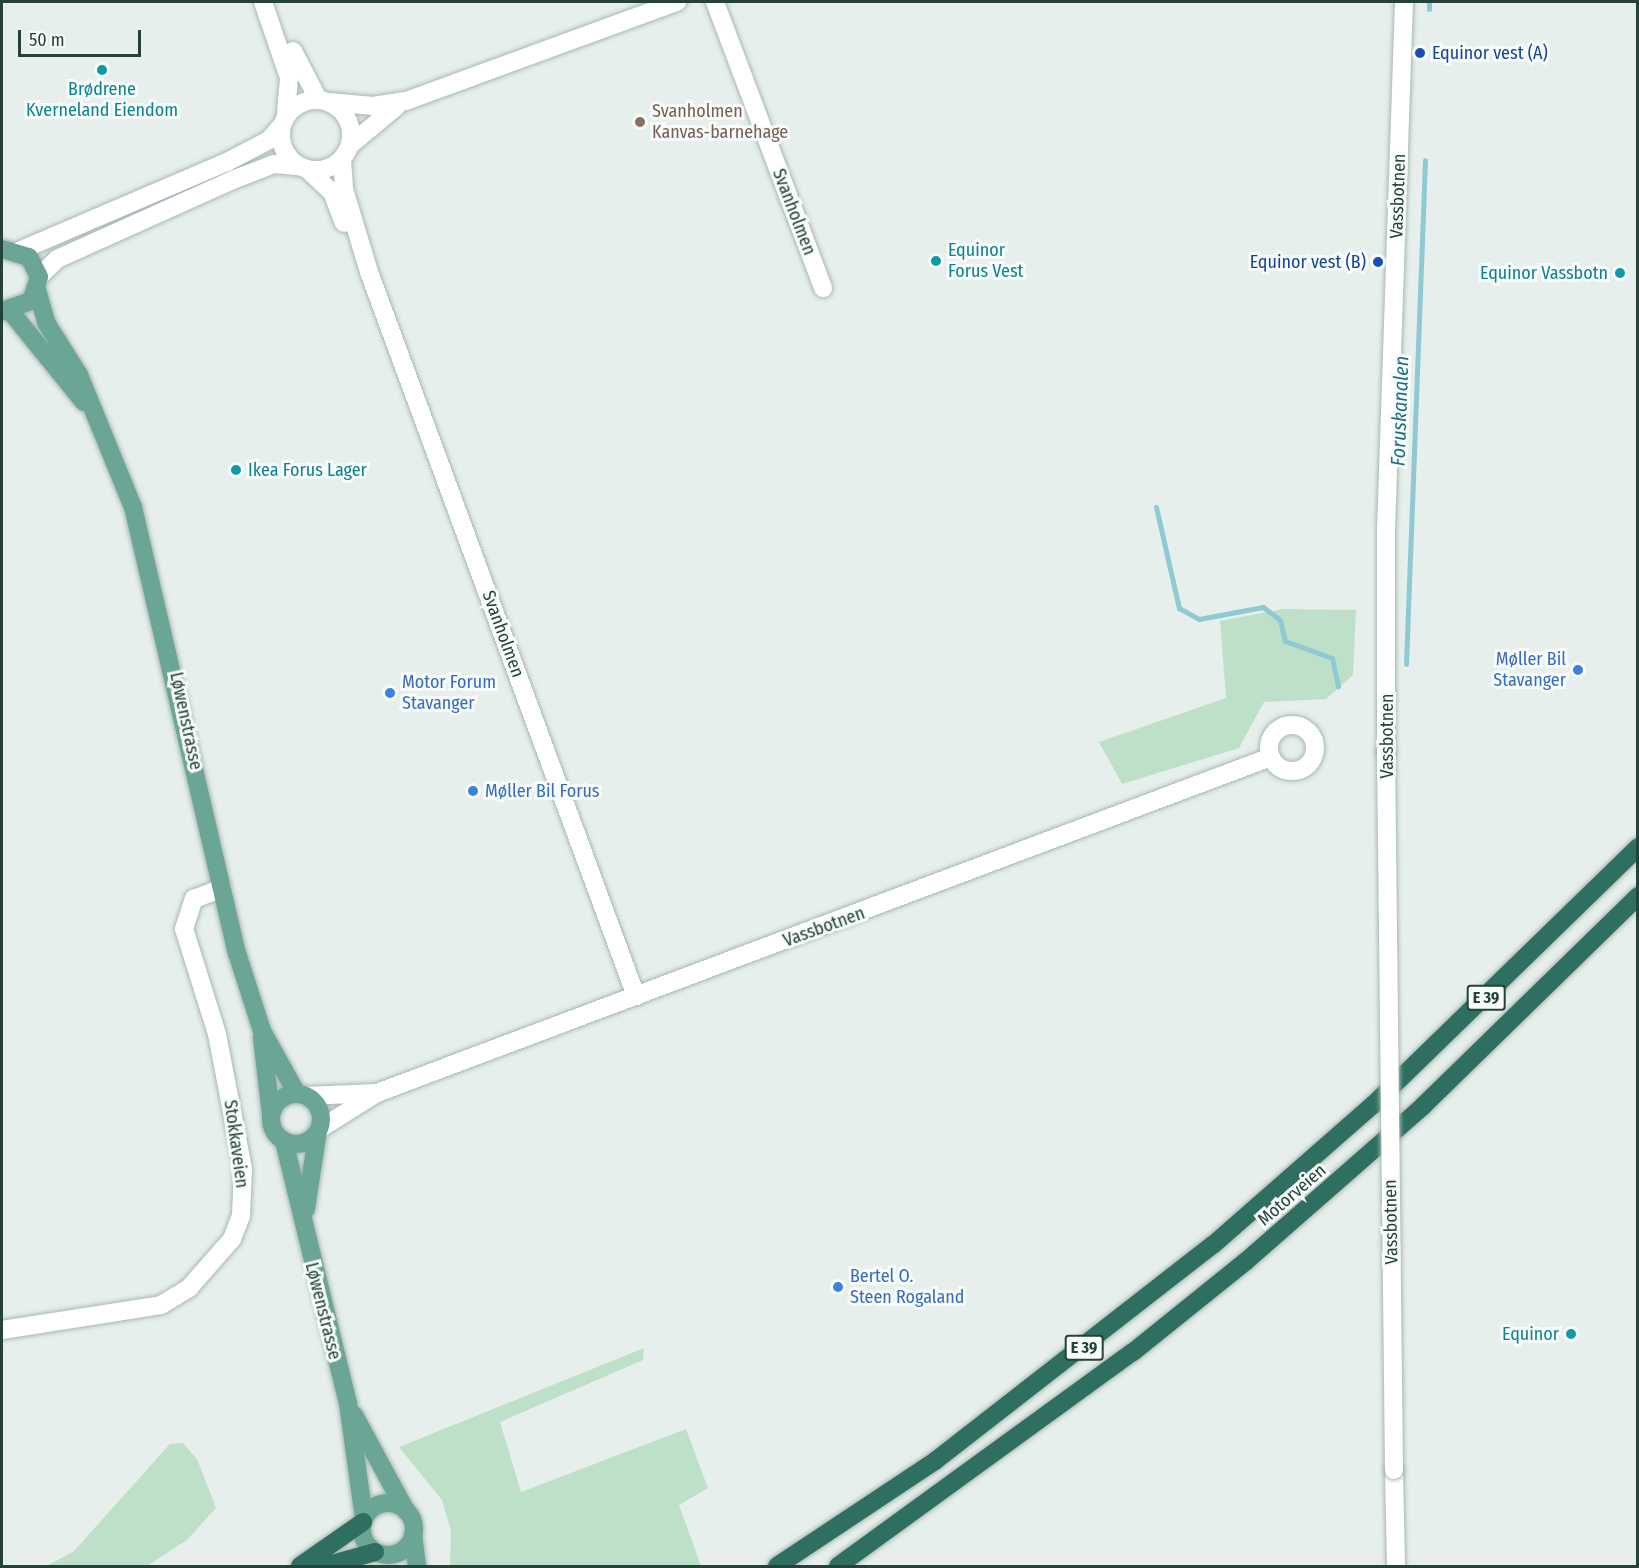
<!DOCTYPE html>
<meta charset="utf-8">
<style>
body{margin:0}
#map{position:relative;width:1639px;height:1568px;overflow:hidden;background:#e6efeb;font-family:"Fira Sans Condensed",sans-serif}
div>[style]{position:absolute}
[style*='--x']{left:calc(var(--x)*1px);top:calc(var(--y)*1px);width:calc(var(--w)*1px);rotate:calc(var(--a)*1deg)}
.green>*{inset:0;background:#bfe0c8}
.stream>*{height:5px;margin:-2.5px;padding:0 2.5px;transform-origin:2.5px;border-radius:2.5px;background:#8ec9d4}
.roads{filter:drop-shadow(0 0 2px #a8b8b2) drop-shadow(0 0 2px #a8b8b2)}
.minor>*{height:18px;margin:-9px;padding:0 9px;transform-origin:9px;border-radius:9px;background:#fff}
.minor>.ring{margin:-9px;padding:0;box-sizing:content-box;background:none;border:18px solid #fff;border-radius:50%}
.major>*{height:18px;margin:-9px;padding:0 9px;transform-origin:9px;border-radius:9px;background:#6aa596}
.major>.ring{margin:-9px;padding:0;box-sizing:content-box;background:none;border:18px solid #6aa596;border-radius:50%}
.highway>*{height:18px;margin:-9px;padding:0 9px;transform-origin:9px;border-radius:9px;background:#2f6f62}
.bridges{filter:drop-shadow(0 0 2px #a8b8b2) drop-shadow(0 0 2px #a8b8b2)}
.minor-bridge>*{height:18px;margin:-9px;padding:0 9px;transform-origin:9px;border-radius:9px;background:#fff}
.dots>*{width:16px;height:16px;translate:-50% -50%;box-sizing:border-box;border:3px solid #f7fbf9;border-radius:50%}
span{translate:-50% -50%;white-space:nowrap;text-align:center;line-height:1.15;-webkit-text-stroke:6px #f7fbf9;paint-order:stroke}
.shield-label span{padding:2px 4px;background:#f7fbf9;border:2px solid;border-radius:4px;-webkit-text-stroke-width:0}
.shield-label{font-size:16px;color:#24423a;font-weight:700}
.transit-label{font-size:18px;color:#164399}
.left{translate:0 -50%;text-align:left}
.right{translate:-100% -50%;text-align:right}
.culture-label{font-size:18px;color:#0d838f}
.education-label{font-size:18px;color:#785e54}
.street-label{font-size:18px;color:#24423a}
.shop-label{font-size:18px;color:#366cbe}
.water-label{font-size:20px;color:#1c6f80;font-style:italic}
.frame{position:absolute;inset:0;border:3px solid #24423a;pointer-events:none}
.scale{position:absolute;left:18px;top:30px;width:123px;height:27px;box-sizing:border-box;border:3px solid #24423a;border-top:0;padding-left:8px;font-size:18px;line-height:21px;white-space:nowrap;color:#24423a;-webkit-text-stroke:4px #f7fbf9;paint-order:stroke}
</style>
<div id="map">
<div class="green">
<i style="clip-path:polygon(1283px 609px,1356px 610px,1353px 675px,1326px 699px,1264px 702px,1239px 748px,1122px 784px,1099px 742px,1226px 698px,1220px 621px)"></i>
<i style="clip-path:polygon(644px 1348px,643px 1360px,500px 1422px,521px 1492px,686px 1429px,708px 1488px,679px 1505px,701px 1566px,450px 1566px,451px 1531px,442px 1500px,399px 1447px)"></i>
<i style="clip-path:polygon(183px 1443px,197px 1459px,216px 1508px,187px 1540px,147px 1566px,47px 1566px,74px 1551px,170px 1444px)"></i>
</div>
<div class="stream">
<i style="--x:1429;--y:9;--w:7;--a:-90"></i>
<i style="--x:1156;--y:507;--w:104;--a:77.2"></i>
<i style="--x:1179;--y:608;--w:23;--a:29"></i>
<i style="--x:1199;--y:619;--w:65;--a:-10.6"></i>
<i style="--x:1263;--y:607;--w:21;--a:37"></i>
<i style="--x:1280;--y:620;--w:22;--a:77"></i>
<i style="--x:1285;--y:641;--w:50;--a:19.9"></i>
<i style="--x:1332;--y:658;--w:29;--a:78"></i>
<i style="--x:1406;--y:664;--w:504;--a:-87.84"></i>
</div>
<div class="roads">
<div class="minor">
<i style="--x:263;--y:2;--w:80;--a:71.1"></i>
<i style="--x:289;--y:78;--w:37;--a:95"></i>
<i style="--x:715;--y:2;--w:306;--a:69.3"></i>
<i style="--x:293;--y:51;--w:54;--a:62.5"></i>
<i class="ring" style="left:281px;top:100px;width:52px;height:52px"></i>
<i style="--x:330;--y:102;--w:43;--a:5.3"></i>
<i style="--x:373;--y:106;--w:33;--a:-9"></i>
<i style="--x:406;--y:101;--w:289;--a:-20.1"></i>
<i style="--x:350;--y:145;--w:61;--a:-39.7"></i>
<i style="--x:342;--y:159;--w:30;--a:86"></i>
<i style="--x:344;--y:189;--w:87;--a:73.2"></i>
<i style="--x:369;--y:272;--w:772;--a:69.76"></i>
<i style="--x:307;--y:169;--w:34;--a:43"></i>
<i style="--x:332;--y:192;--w:33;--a:69"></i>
<i style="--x:19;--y:251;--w:226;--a:-23.2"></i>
<i style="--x:227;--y:162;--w:47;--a:-27.6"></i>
<i style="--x:269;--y:140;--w:18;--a:-49"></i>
<i style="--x:39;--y:277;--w:25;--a:-45"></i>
<i style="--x:57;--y:259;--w:195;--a:-24.2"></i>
<i style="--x:235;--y:179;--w:42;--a:-21"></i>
<i style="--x:274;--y:164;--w:25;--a:5"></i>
<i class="ring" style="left:1269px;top:725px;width:28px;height:28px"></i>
<i style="--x:1386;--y:752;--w:222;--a:-90"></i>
<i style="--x:1386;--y:530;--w:528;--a:-88.05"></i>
<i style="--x:377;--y:1093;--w:955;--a:-20.6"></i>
<i style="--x:305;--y:1096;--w:72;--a:-2.4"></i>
<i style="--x:377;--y:1093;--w:70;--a:147.9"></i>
<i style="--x:2;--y:1330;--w:161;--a:-8.9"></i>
<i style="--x:161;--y:1305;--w:33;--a:-31"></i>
<i style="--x:189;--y:1288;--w:65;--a:-48.7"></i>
<i style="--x:232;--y:1239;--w:25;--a:-69"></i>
<i style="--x:241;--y:1216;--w:47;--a:-87.6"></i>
<i style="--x:243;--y:1169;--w:137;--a:-100.9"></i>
<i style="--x:217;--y:1034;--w:110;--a:-107.4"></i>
<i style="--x:184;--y:929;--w:32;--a:-72"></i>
<i style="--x:194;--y:899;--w:30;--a:-21"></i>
<i style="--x:1394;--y:1470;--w:96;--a:88.8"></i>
</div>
<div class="major">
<i style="--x:2;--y:249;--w:28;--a:17"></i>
<i style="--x:29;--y:257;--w:22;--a:63"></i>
<i style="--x:39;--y:277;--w:25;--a:108"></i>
<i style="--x:31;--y:301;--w:31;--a:161"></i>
<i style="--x:37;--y:290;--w:35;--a:74"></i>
<i style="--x:47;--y:324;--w:60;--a:57.9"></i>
<i style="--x:79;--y:375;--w:143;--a:67.8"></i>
<i style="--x:133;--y:507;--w:458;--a:76.9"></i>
<i style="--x:237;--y:953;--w:82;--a:72.2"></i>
<i style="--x:262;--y:1031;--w:72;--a:60.9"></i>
<i style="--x:11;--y:312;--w:116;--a:51"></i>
<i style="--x:262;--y:1038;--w:78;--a:83.3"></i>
<i class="ring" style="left:271px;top:1094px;width:32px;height:32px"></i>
<i style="--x:284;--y:1141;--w:270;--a:76.3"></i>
<i style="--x:348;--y:1403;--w:117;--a:82.1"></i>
<i style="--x:306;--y:1209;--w:80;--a:-81.4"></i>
<i style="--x:354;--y:1415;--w:109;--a:61.6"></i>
<i class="ring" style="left:362px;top:1503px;width:34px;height:34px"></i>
<i style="--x:413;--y:1534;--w:32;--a:83"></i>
</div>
<div class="highway">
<i style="--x:300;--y:1566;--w:77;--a:-34.9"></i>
<i style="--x:325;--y:1566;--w:52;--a:-15.6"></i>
<i style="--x:777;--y:1566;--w:190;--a:-33.6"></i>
<i style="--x:935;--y:1461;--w:353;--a:-37.9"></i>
<i style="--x:1214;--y:1244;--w:211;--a:-41.2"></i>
<i style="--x:1373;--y:1105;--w:370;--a:-44.2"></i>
<i style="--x:838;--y:1566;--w:364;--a:-36"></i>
<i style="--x:1133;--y:1352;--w:144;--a:-38.8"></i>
<i style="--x:1245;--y:1262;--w:237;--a:-41.2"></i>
<i style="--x:1423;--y:1106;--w:301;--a:-44.3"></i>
</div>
</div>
<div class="bridges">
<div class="minor-bridge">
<i style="--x:1386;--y:752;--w:718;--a:89.36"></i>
</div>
</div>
<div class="dots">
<i style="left:1420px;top:53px;background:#1a4fb4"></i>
<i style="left:102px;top:70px;background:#0f9aa8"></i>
<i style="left:640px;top:122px;background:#8d6e63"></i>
<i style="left:936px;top:261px;background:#0f9aa8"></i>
<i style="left:1378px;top:262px;background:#1a4fb4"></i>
<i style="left:1620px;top:273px;background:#0f9aa8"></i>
<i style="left:236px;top:470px;background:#0f9aa8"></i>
<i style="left:1578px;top:670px;background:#3f7fe0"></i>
<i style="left:390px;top:693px;background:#3f7fe0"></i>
<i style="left:473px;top:791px;background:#3f7fe0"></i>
<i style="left:838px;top:1287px;background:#3f7fe0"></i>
<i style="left:1571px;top:1334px;background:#0f9aa8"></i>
</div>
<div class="shield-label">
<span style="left:1486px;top:998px">E 39</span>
<span style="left:1084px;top:1348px">E 39</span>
</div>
<div class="transit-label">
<span class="left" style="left:1432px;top:53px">Equinor vest (A)</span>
<span class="right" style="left:1366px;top:262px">Equinor vest (B)</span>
</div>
<div class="culture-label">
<span style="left:102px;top:100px">Brødrene<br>Kverneland Eiendom</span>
<span class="left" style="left:948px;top:261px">Equinor<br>Forus Vest</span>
<span class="right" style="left:1608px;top:273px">Equinor Vassbotn</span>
<span class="left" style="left:248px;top:470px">Ikea Forus Lager</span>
<span class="right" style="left:1559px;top:1334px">Equinor</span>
</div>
<div class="education-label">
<span class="left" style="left:652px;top:122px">Svanholmen<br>Kanvas-barnehage</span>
</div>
<div class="street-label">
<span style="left:1398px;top:196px;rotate:-88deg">Vassbotnen</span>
<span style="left:794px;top:212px;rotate:69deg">Svanholmen</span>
<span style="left:503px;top:634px;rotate:70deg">Svanholmen</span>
<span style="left:186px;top:721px;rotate:78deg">Løwenstrasse</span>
<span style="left:1387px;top:736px;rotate:-90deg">Vassbotnen</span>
<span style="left:824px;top:927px;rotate:-20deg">Vassbotnen</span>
<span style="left:236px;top:1144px;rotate:82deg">Stokkaveien</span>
<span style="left:1292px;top:1195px;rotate:-41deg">Motorveien</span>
<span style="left:1391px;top:1222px;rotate:-91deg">Vassbotnen</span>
<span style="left:323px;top:1311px;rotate:76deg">Løwenstrasse</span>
</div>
<div class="shop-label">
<span class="right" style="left:1566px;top:670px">Møller Bil<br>Stavanger</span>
<span class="left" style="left:402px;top:693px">Motor Forum<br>Stavanger</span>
<span class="left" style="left:485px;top:791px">Møller Bil Forus</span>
<span class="left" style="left:850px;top:1287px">Bertel O.<br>Steen Rogaland</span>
</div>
<div class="water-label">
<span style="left:1400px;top:411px;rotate:-88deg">Foruskanalen</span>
</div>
<div class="frame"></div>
<div class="scale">50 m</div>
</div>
